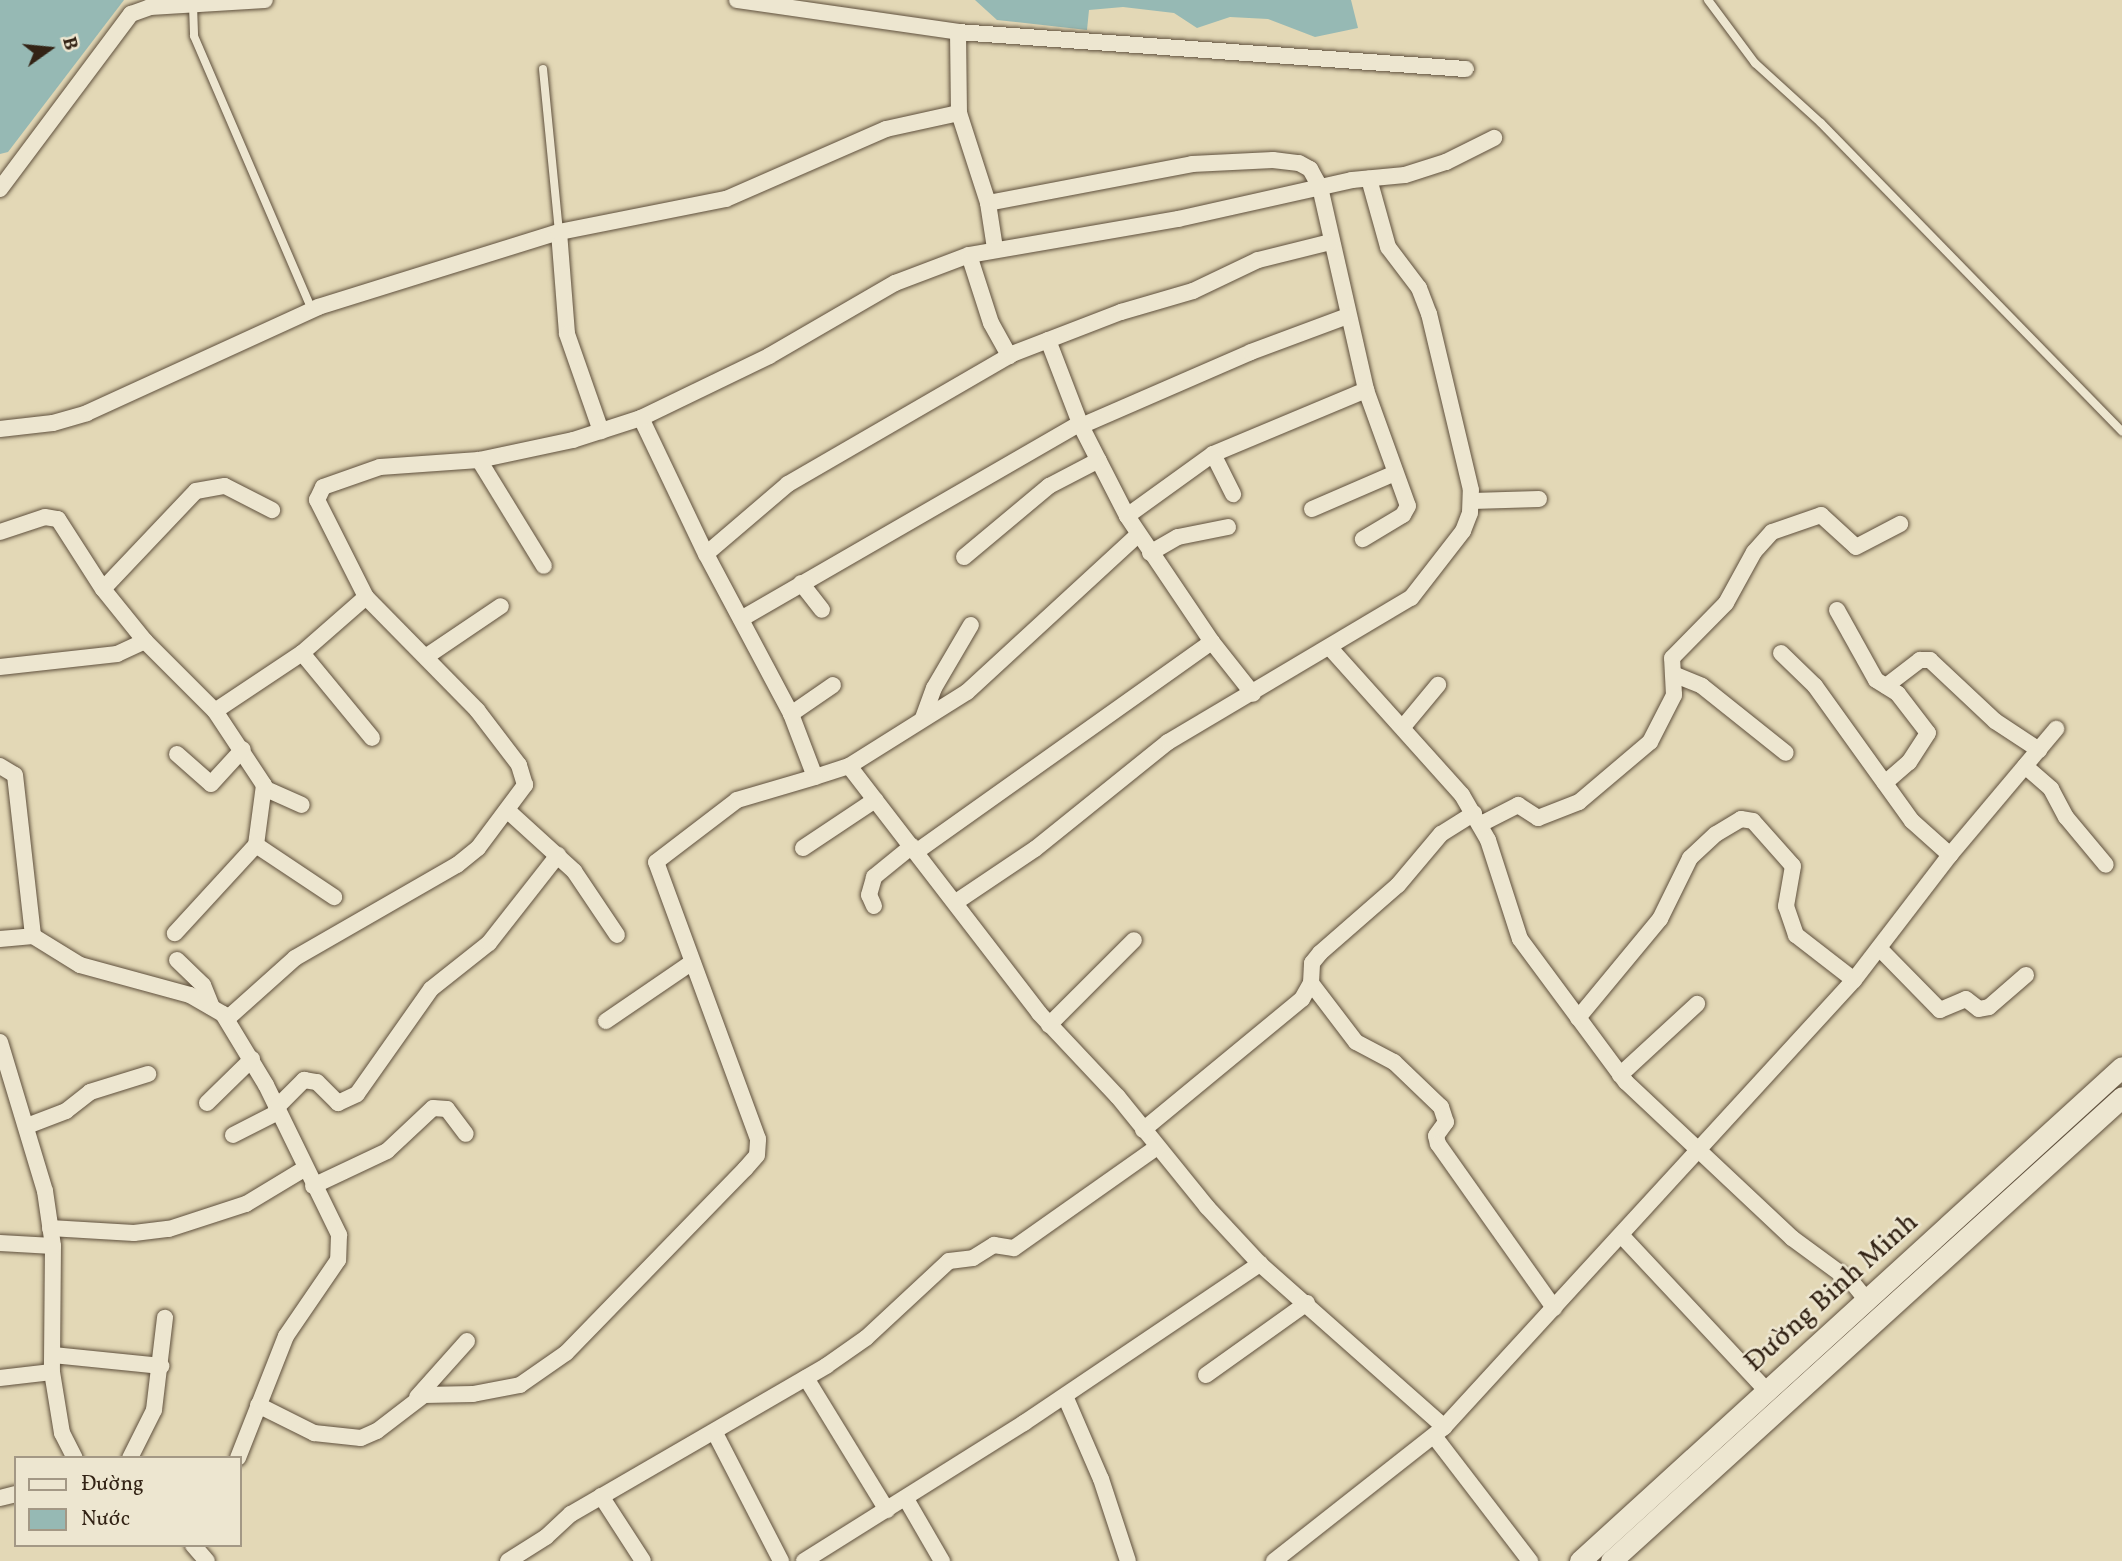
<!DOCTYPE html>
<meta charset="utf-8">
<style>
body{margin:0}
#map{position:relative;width:2122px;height:1561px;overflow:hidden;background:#e3d8b6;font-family:Vollkorn,serif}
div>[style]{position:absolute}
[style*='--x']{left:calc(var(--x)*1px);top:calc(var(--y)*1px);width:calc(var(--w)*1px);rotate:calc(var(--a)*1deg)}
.water>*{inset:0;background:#96b9b4}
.roads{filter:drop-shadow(0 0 2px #5f503d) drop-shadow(0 0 2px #5f503d)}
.service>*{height:8px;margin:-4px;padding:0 4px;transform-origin:4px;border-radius:4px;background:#ede6d0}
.minor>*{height:16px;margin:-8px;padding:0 8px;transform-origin:8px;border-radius:8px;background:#ede6d0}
.secondary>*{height:21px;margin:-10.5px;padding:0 10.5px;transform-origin:10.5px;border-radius:10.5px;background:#ede6d0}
span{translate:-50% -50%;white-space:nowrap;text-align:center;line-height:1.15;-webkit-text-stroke:5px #ede6d0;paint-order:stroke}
.street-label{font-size:28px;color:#332315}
.legend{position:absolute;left:14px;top:1456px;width:228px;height:91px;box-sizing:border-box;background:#ede6d0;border:2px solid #a39885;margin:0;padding:9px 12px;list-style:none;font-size:21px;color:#332315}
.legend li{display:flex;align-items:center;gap:14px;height:35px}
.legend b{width:35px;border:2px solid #a39885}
.north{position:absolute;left:14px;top:14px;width:70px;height:70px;-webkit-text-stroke:5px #ede6d0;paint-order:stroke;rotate:75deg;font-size:19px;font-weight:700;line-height:28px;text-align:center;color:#332315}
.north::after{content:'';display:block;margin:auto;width:24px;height:32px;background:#332315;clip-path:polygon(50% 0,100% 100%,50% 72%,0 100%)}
</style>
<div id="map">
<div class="water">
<i style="clip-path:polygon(0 0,124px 0,8px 152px,0 154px)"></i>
<i style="clip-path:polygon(975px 0,1351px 0,1358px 28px,1315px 37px,1268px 19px,1230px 17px,1197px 28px,1174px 13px,1123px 7px,1089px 10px,1087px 30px,997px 20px)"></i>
</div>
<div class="roads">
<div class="service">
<i style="--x:1708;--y:0;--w:79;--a:53.3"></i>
<i style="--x:1755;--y:63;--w:89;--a:42.3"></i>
<i style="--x:1821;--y:123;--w:431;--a:45.7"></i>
<i style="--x:193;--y:5;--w:31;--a:88"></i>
<i style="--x:194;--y:36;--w:298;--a:66.7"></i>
<i style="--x:543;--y:69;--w:164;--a:84.4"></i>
</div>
<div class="minor">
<i style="--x:737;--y:0;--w:223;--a:8.2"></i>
<i style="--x:958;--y:32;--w:509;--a:4.17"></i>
<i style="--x:958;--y:32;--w:81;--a:89.3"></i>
<i style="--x:959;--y:113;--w:95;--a:72.1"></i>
<i style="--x:988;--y:203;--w:46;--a:81.2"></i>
<i style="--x:0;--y:189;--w:219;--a:-53.2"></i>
<i style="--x:131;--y:14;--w:20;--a:-20"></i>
<i style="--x:150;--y:7;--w:115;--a:-3.5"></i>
<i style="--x:988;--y:203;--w:208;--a:-10.8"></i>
<i style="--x:1192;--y:164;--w:81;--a:-2.8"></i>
<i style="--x:1273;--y:160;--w:26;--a:7"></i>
<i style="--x:1299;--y:163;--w:13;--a:29"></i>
<i style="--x:1310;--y:169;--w:21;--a:61"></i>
<i style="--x:1320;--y:187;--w:208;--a:77.2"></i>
<i style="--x:1366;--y:390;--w:123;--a:70.1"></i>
<i style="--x:1408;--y:506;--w:10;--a:119"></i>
<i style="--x:1403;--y:515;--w:47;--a:149"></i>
<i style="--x:559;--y:232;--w:102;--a:85.5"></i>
<i style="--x:567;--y:334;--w:103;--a:70.7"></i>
<i style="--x:969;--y:255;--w:71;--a:72.1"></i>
<i style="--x:991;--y:323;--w:38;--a:61"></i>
<i style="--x:1048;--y:340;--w:92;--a:69"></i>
<i style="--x:1081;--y:426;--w:101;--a:62.9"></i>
<i style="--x:1127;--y:516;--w:152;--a:56"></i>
<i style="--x:1212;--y:642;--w:66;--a:51.7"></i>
<i style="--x:641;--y:418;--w:151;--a:64.5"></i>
<i style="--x:706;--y:554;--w:181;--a:62"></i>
<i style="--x:791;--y:714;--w:67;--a:69.1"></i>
<i style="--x:815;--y:777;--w:36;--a:-18"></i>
<i style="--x:849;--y:766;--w:312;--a:52.4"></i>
<i style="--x:1039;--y:1013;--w:115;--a:46.8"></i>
<i style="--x:1118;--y:1097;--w:141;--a:51"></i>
<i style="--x:1207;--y:1207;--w:78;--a:47.1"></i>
<i style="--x:1260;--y:1264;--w:246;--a:41.5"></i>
<i style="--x:1081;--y:426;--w:185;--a:-23.5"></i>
<i style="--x:1251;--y:352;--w:103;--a:-20.4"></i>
<i style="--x:0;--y:429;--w:53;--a:-6.5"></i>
<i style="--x:53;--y:423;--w:35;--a:-16"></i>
<i style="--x:87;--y:413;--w:254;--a:-24.6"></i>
<i style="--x:318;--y:307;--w:252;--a:-17.3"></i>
<i style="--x:559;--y:232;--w:170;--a:-11.2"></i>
<i style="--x:726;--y:199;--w:175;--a:-23.6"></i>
<i style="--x:886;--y:129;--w:75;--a:-12.4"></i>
<i style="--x:1213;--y:454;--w:45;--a:63.4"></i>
<i style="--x:479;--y:460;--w:124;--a:58.5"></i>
<i style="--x:1472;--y:501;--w:67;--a:-1.7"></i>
<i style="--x:1312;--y:509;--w:90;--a:-23.4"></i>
<i style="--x:1127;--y:516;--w:106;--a:-35.8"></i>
<i style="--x:1213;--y:454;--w:166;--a:-22.7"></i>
<i style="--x:0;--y:532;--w:47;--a:-18.4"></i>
<i style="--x:45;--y:517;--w:13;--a:9"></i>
<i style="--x:58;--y:519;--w:83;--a:57.3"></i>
<i style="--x:103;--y:589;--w:67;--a:51.1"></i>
<i style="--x:145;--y:641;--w:99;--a:45"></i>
<i style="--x:215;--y:711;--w:89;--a:56.5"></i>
<i style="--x:264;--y:785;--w:61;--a:97.6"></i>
<i style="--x:256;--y:845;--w:120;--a:132.6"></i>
<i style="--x:1150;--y:553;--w:32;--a:-30"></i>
<i style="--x:1178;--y:537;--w:51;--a:-11.3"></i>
<i style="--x:706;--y:554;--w:108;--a:-40.5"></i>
<i style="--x:788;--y:484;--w:259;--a:-30.1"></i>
<i style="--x:1012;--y:354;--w:117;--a:-21.1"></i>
<i style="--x:1121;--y:312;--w:75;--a:-16.3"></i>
<i style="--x:1193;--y:291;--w:72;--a:-25.5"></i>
<i style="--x:1258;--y:260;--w:74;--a:-14"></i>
<i style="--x:964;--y:557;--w:111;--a:-39.9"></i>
<i style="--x:1049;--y:486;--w:56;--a:-27.5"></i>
<i style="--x:801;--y:583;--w:34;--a:52"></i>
<i style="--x:103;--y:589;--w:135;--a:-46.5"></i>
<i style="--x:196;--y:491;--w:29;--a:-10"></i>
<i style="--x:225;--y:486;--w:53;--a:27.1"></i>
<i style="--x:1837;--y:610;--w:80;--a:60.9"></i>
<i style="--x:1876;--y:680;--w:26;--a:32"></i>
<i style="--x:1898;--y:694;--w:49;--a:52.4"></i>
<i style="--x:1928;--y:733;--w:35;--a:123"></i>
<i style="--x:1909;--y:762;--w:32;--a:139"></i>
<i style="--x:741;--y:619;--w:392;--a:-30"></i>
<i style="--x:1331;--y:649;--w:196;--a:48.1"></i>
<i style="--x:1462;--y:795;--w:52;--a:60"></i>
<i style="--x:1488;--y:840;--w:104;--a:72.1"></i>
<i style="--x:1520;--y:939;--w:178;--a:53.5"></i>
<i style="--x:1626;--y:1082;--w:228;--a:43.2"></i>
<i style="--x:1792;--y:1238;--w:74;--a:36.3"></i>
<i style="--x:1852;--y:1282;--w:22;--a:51"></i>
<i style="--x:302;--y:653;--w:110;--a:50.5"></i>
<i style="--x:1781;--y:653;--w:47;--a:44.1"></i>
<i style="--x:1815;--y:686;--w:166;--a:54.3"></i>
<i style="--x:1912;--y:821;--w:51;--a:41.8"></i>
<i style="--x:427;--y:656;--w:89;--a:-34"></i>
<i style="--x:0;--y:667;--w:118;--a:-6.3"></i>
<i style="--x:117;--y:654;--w:31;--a:-25"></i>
<i style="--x:1673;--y:674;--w:31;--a:22"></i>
<i style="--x:1702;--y:686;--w:107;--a:38.6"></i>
<i style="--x:1886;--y:686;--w:43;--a:-37.4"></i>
<i style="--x:1920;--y:660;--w:10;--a:0"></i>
<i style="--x:1930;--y:660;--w:89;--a:43.2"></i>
<i style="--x:1995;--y:721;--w:53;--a:33.4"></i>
<i style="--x:215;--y:711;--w:105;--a:-33.7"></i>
<i style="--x:302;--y:653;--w:85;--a:-41.2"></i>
<i style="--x:791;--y:714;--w:51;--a:-34.6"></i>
<i style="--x:923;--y:718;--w:32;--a:-70"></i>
<i style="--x:934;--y:688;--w:73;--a:-59.6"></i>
<i style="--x:1403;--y:727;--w:55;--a:-50.2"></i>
<i style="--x:177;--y:754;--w:45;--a:41.4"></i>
<i style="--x:211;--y:784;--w:47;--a:-47.6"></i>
<i style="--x:0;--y:766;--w:17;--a:31"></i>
<i style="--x:15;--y:775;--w:162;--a:83.6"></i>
<i style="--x:849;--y:766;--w:139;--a:-32.1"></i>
<i style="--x:967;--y:692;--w:232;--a:-42.6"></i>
<i style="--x:2025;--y:766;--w:35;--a:41"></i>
<i style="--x:2051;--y:789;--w:32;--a:62"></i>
<i style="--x:2066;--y:817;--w:62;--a:50.2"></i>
<i style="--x:266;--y:789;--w:39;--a:24"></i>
<i style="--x:507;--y:810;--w:91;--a:42.3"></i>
<i style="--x:574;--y:871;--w:77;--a:56.1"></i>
<i style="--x:1481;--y:824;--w:42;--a:-27.2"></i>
<i style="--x:1518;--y:805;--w:24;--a:33"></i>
<i style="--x:1538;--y:818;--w:44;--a:-21.3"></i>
<i style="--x:1579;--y:802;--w:93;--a:-40.2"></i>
<i style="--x:1650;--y:742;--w:53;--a:-62.9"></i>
<i style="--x:1674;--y:695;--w:37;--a:-93"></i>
<i style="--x:1672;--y:658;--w:77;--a:-45.5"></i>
<i style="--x:1726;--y:603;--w:58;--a:-61.2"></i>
<i style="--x:1754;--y:552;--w:27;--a:-48"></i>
<i style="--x:1772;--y:532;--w:52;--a:-19.1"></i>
<i style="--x:1821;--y:515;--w:47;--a:42.4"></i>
<i style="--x:1856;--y:547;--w:50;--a:-27.6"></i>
<i style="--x:256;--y:845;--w:94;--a:33.7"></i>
<i style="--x:803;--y:848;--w:87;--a:-33.7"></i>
<i style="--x:916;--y:852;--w:363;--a:-35.4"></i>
<i style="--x:956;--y:902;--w:95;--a:-33.9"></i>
<i style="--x:1035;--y:849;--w:171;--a:-38.8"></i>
<i style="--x:1168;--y:742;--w:282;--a:-30.7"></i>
<i style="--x:1411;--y:598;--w:85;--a:-52.2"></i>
<i style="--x:1463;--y:531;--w:19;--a:-69"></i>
<i style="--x:1470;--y:513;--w:23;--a:-88"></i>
<i style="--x:1471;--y:490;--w:181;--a:-103.4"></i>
<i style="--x:1429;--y:314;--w:28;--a:-111"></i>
<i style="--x:1419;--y:288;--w:51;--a:-127.1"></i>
<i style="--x:1388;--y:247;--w:71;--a:-105.6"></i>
<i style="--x:874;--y:906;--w:12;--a:-114"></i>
<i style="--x:869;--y:895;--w:19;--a:-74"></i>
<i style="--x:874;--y:877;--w:49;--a:-39.2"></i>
<i style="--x:0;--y:939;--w:33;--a:-5"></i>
<i style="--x:33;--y:936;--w:55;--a:31.7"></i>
<i style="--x:80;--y:965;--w:114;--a:15.3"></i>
<i style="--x:190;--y:995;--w:38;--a:30"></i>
<i style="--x:223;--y:1014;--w:83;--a:58.8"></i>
<i style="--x:266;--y:1085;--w:167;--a:64"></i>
<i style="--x:339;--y:1235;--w:25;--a:92"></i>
<i style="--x:338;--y:1260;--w:92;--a:124.4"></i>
<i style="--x:286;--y:1336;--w:131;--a:111.5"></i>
<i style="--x:1879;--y:948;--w:87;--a:45.5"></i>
<i style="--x:1940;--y:1010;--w:28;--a:-23"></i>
<i style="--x:1966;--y:999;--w:16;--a:38"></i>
<i style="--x:1979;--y:1009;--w:10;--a:-11"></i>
<i style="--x:1989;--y:1007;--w:49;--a:-40.9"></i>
<i style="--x:177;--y:960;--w:36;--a:44"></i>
<i style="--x:203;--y:985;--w:24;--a:68"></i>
<i style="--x:1311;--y:983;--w:74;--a:52.7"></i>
<i style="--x:1356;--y:1042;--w:43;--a:27.8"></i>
<i style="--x:1394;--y:1062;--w:65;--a:43.8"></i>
<i style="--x:1441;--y:1107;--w:16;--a:72"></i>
<i style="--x:1446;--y:1122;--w:17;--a:126"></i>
<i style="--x:1436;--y:1136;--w:8;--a:76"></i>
<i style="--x:1438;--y:1144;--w:201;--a:54.7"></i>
<i style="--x:228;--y:1018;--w:90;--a:-41.8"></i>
<i style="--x:295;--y:958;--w:187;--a:-29.9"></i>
<i style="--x:457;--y:865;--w:27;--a:-39"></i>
<i style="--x:478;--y:848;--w:79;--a:-53.3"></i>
<i style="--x:525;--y:785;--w:21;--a:-107"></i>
<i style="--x:519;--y:765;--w:69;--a:-127.4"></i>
<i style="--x:477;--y:710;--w:158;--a:-134.5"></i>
<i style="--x:366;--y:597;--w:109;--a:-116.8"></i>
<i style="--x:317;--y:500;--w:14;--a:-65"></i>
<i style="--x:323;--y:487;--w:60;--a:-19.3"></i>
<i style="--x:380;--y:467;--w:99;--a:-4"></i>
<i style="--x:479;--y:460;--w:96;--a:-12"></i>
<i style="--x:573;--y:440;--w:71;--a:-17.9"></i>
<i style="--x:641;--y:418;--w:142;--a:-25.8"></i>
<i style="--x:769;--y:356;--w:146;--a:-30.1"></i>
<i style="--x:895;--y:283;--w:79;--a:-20.7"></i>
<i style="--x:969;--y:255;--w:212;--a:-9.8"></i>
<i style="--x:1178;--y:219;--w:178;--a:-12.6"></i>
<i style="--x:1352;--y:180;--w:53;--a:-5.4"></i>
<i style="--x:1405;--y:175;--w:43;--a:-17.6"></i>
<i style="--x:1446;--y:162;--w:54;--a:-26.6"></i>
<i style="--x:1578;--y:1018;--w:129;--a:-50.4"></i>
<i style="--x:1660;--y:919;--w:68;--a:-63.8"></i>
<i style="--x:1690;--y:858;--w:35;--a:-43"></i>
<i style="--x:1716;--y:834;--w:29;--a:-31"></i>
<i style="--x:1741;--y:819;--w:12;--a:9"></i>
<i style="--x:1753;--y:821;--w:60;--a:48.4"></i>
<i style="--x:1793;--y:866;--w:41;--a:99.9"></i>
<i style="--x:1786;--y:906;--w:31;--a:71"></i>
<i style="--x:1796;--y:935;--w:73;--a:37.8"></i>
<i style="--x:606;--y:1021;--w:103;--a:-34.3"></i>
<i style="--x:1049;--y:1025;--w:120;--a:-45"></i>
<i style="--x:0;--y:1042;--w:156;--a:73.2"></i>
<i style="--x:45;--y:1191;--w:56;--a:81.7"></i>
<i style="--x:53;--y:1246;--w:126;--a:90.5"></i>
<i style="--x:52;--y:1372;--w:62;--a:80.7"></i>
<i style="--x:62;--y:1433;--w:28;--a:63"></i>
<i style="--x:1620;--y:1075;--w:105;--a:-42.7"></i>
<i style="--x:207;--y:1103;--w:63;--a:-44.4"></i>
<i style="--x:276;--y:1108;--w:40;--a:-45"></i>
<i style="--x:304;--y:1080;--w:13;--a:9"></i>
<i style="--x:317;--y:1082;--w:30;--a:45"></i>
<i style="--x:338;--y:1103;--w:21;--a:-25"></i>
<i style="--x:357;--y:1094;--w:128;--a:-54.8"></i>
<i style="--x:431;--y:989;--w:74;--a:-38.4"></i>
<i style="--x:489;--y:943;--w:112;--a:-51.9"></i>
<i style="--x:27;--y:1126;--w:42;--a:-21"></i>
<i style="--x:66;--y:1111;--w:31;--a:-38"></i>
<i style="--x:90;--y:1092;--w:61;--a:-17.2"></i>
<i style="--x:1143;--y:1130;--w:206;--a:-39.5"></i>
<i style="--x:1302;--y:999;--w:18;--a:-61"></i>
<i style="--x:1311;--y:983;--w:20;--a:-87"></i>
<i style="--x:1312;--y:963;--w:13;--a:-51"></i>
<i style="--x:1320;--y:953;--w:103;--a:-41.1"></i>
<i style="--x:1398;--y:885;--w:67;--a:-49.9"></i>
<i style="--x:1441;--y:834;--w:39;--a:-32"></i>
<i style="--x:233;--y:1135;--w:51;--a:-27.1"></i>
<i style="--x:313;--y:1186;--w:82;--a:-25.3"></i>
<i style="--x:387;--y:1151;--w:63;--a:-43.1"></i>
<i style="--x:433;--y:1108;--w:14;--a:4"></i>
<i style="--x:447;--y:1109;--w:31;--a:53"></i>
<i style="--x:50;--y:1228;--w:84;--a:3.4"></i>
<i style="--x:134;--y:1233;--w:35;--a:-7"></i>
<i style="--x:169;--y:1229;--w:81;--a:-18"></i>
<i style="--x:246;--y:1204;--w:68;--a:-31.1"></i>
<i style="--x:1621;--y:1235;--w:212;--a:46.9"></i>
<i style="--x:0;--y:1243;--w:53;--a:3.2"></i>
<i style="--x:53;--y:1355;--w:109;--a:5.8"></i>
<i style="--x:1206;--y:1375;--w:124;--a:-35.5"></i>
<i style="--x:0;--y:1378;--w:52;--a:-6.6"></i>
<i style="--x:806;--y:1378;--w:155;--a:58.5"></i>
<i style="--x:1065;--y:1396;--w:90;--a:66.6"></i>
<i style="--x:1101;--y:1479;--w:86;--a:71.8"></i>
<i style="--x:417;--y:1397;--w:75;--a:-48.2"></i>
<i style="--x:258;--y:1405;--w:63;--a:26.6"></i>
<i style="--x:314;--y:1433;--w:47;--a:6.1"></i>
<i style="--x:361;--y:1438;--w:17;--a:-24"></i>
<i style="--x:377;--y:1431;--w:59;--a:-37.5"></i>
<i style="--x:424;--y:1395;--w:49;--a:-1.2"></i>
<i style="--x:473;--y:1394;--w:48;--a:-10.8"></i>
<i style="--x:520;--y:1385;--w:56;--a:-34.8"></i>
<i style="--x:566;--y:1353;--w:257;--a:-45.8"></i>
<i style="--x:745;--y:1169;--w:18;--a:-49"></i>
<i style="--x:757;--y:1155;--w:16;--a:-86"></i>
<i style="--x:758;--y:1139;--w:295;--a:-110.2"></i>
<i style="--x:656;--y:862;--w:102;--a:-37.4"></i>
<i style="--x:737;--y:800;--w:81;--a:-16.4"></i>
<i style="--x:715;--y:1433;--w:144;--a:62.7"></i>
<i style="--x:1434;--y:1436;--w:158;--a:52.5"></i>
<i style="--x:130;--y:1458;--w:54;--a:-63.4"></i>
<i style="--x:154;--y:1410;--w:93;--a:-83.2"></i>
<i style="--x:601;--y:1496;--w:77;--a:57.1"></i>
<i style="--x:0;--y:1498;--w:16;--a:-14"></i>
<i style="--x:906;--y:1499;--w:72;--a:59.9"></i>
<i style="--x:193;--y:1545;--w:21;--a:49"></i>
<i style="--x:508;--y:1561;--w:45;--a:-32.3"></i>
<i style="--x:546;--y:1537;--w:34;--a:-43"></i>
<i style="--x:571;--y:1514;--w:295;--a:-30.1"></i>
<i style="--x:826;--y:1366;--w:49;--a:-35"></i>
<i style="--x:866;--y:1338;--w:113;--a:-42.9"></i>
<i style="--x:949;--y:1261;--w:24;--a:-7"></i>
<i style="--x:973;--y:1258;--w:25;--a:-32"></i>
<i style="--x:994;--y:1245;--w:20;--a:9"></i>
<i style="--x:1014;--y:1248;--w:175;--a:-35.2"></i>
<i style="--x:804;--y:1561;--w:260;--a:-32.1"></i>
<i style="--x:1024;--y:1423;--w:285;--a:-34"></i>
<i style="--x:1274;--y:1561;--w:216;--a:-38.2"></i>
<i style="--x:1444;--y:1427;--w:607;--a:-47.47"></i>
<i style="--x:1854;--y:980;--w:158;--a:-52.5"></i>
<i style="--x:1950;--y:855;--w:165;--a:-49.9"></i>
</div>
<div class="secondary">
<i style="--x:1580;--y:1561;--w:733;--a:-42.35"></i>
<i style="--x:1611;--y:1561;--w:690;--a:-42.24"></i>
</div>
</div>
<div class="street-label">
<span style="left:1832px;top:1293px;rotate:-42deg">Đường Binh Minh</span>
</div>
<ul class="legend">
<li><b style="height:9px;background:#ede6d0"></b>Đường</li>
<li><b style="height:19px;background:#96b9b4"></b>Nước</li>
</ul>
<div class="north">B</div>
</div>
